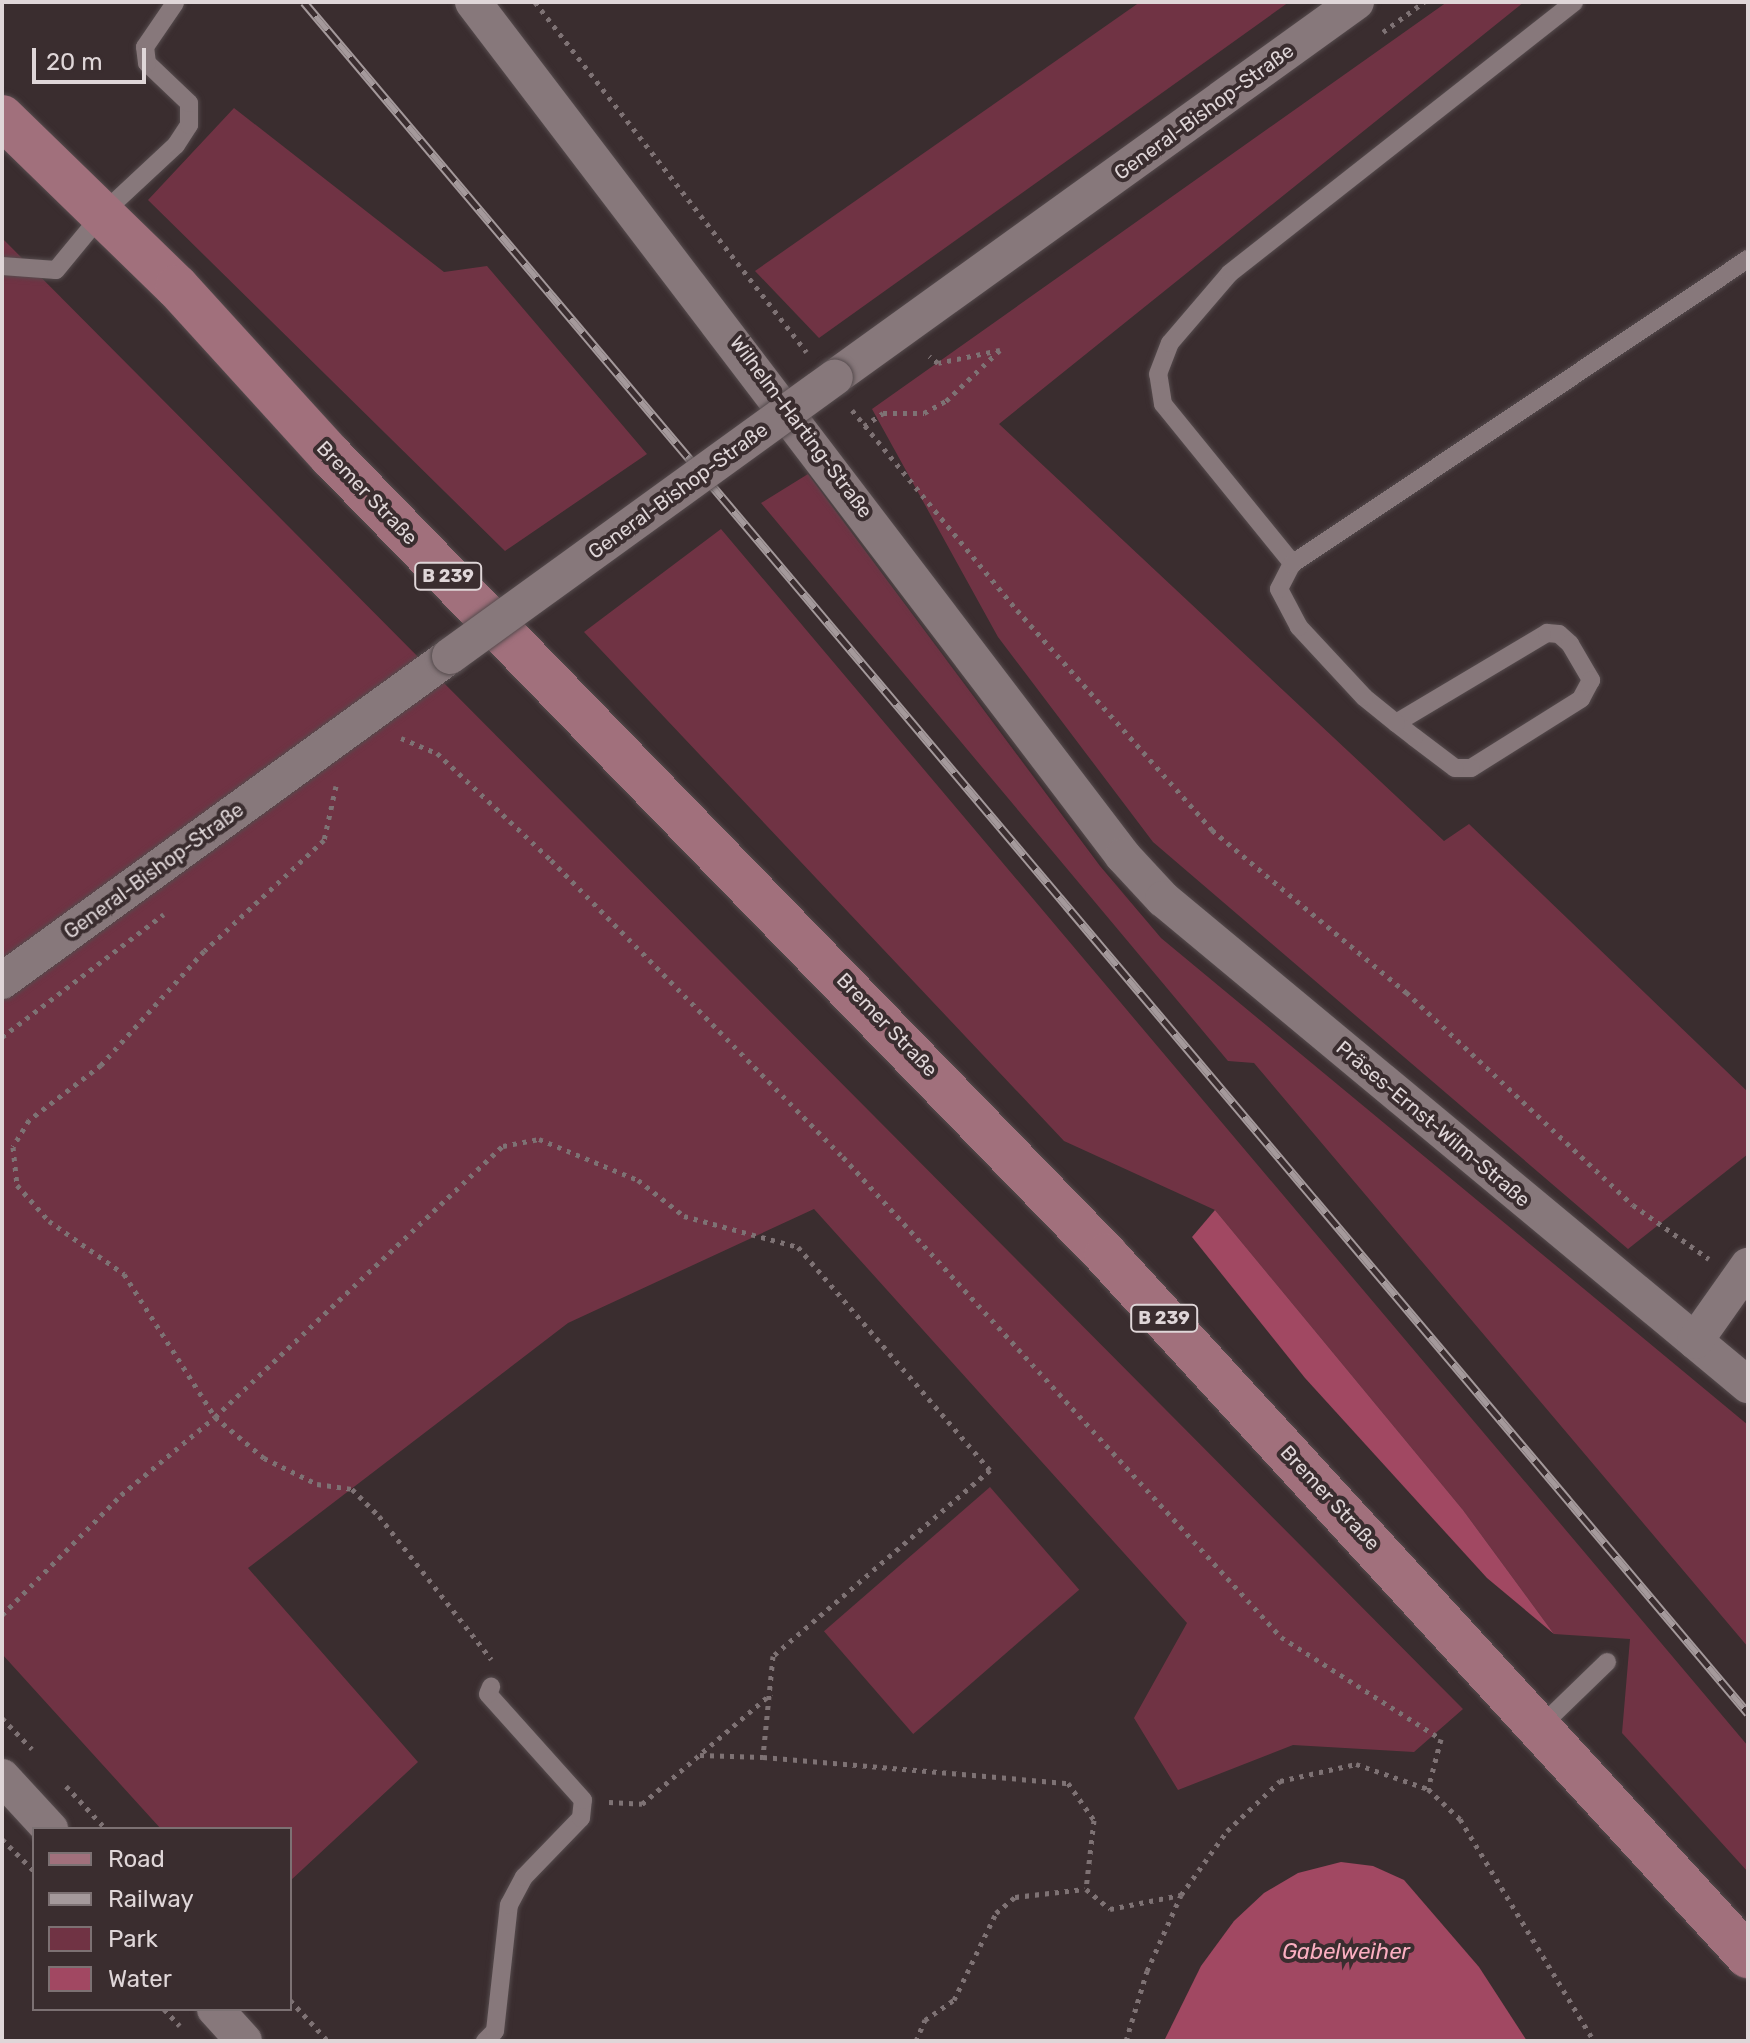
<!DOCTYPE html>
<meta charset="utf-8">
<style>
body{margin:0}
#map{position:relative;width:1750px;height:2043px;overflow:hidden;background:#3a2d2f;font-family:Rubik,sans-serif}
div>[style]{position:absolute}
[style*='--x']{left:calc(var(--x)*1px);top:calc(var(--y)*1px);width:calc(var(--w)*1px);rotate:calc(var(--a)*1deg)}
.green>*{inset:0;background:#703344;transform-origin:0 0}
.water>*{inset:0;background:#a14862}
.path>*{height:5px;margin-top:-2.5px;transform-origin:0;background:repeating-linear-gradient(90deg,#7e7274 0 4px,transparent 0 10px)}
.roads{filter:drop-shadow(0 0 2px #554b4d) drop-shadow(0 0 2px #554b4d)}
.service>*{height:18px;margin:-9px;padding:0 9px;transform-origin:9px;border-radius:9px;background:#87787b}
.minor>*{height:36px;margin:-18px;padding:0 18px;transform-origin:18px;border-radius:18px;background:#87787b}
.primary>*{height:44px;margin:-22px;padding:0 22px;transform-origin:22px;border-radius:22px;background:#a1707c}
.rail>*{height:9px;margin-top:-4.5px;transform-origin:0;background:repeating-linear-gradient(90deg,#3a2d2f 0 18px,#a4999b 0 36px);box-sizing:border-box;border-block:2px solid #a4999b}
.bridges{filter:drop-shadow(0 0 2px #554b4d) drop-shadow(0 0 2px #554b4d)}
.minor-bridge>*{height:36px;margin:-18px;padding:0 18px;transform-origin:18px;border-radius:18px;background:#87787b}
span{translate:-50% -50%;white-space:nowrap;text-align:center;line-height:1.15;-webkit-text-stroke:8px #3a2d2f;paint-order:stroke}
.shield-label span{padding:2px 6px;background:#3a2d2f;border:2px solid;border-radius:6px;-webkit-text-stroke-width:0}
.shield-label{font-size:18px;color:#dfd6d8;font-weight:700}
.street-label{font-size:20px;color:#dfd6d8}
.water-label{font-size:22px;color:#fbafc1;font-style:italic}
.frame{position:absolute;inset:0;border:4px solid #dfd6d8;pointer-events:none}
.legend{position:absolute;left:32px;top:1827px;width:260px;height:184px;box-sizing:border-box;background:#3a2d2f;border:2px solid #7c7173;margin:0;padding:10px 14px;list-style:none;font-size:24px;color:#dfd6d8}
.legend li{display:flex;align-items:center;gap:16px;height:40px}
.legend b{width:40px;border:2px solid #7c7173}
.scale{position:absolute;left:32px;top:48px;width:114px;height:36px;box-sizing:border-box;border:4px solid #dfd6d8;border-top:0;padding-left:10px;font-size:24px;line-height:28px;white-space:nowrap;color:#dfd6d8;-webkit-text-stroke:6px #3a2d2f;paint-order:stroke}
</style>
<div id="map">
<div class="green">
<i style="clip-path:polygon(1140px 2px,1289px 2px,819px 338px,755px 271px)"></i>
<i style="clip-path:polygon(1447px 2px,1524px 2px,999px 424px,1444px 841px,1469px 824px,1748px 1092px,1748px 1154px,1628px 1249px,1153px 842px,998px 637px,872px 409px)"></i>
<i style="clip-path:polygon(234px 108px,444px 272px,487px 266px,647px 454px,505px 551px,148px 200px)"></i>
<i style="clip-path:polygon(2px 238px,1463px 1709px,1414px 1752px,1293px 1745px,1178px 1790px,1134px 1718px,1187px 1623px,814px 1209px,568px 1323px,248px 1568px,418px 1762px,290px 1881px,290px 1829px,161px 1829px,2px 1654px)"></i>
<i style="clip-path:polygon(808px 474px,1100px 866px,1161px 938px,1748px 1425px,1748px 1647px,1254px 1063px,1228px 1061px,761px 503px)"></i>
<i style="clip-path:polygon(721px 529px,1748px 1746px,1748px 1872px,1622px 1733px,1630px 1639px,1554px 1634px,1463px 1510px,1215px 1210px,1064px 1141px,584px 632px)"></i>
<i style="left:990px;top:1487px;width:136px;height:220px;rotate:49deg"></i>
</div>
<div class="water">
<i style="clip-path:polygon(1215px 1210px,1463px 1510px,1554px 1634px,1487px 1578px,1305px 1378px,1192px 1237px)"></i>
<i style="clip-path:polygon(1341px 1862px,1373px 1866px,1404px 1880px,1479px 1967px,1527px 2041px,1164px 2041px,1201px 1966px,1234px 1921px,1264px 1893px,1298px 1873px)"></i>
</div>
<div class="path">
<i style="--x:535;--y:2;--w:443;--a:52.2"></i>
<i style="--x:1383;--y:32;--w:51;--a:-36.2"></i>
<i style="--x:852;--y:410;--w:259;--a:50.5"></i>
<i style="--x:1017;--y:610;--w:294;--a:48.4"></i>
<i style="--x:1212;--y:830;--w:253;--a:39.9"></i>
<i style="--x:1406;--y:992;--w:311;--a:43.2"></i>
<i style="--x:1633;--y:1205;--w:93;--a:35.4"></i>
<i style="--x:864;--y:426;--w:23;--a:-34"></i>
<i style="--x:883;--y:413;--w:41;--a:0"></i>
<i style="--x:924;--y:413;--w:25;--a:-29"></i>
<i style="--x:946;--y:401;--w:74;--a:-43.4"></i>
<i style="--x:1000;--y:350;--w:63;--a:168.2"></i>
<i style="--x:938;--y:363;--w:11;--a:-142"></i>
<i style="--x:401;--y:738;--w:39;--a:23"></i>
<i style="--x:437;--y:753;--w:156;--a:43.2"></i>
<i style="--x:551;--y:860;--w:417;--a:45.5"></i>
<i style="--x:843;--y:1157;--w:650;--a:47.62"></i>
<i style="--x:1281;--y:1637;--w:190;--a:32.5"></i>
<i style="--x:1441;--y:1739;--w:52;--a:104.6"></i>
<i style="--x:336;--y:786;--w:55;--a:102.5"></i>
<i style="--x:324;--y:840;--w:163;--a:137.2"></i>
<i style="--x:204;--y:951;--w:154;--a:132.1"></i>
<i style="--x:101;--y:1065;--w:91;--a:142.6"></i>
<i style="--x:29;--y:1120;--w:31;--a:121"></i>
<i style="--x:13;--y:1147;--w:38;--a:84"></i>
<i style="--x:17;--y:1185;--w:48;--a:48.4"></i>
<i style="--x:49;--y:1221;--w:92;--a:35.2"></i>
<i style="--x:124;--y:1274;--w:169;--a:57.5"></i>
<i style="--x:215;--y:1417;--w:395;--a:-43.3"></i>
<i style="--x:503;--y:1146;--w:37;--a:-11"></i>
<i style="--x:539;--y:1139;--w:107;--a:22.5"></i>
<i style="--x:638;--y:1180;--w:58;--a:38"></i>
<i style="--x:684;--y:1216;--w:118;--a:15.2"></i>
<i style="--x:798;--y:1247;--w:294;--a:49.3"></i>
<i style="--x:990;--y:1470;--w:286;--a:139.4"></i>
<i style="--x:773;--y:1656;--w:101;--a:95.7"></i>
<i style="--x:763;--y:1757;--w:306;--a:4.9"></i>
<i style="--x:1068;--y:1783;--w:45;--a:54.9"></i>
<i style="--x:1094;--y:1820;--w:69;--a:96.6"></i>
<i style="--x:1086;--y:1889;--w:31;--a:40"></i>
<i style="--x:1110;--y:1909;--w:72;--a:-11.2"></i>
<i style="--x:2;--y:1037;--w:203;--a:-37.2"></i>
<i style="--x:2;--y:1615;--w:169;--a:-45.2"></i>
<i style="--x:121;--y:1495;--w:122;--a:-39.7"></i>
<i style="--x:215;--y:1417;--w:64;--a:39.9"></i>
<i style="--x:264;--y:1458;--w:59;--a:26.1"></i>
<i style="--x:317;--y:1484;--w:35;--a:8"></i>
<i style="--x:352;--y:1489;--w:38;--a:45"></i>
<i style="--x:379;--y:1516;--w:182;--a:51.9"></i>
<i style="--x:2;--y:1718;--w:43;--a:45.9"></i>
<i style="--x:700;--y:1755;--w:63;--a:1.8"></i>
<i style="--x:66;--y:1786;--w:59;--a:47.1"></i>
<i style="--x:609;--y:1802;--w:33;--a:3"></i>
<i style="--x:642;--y:1804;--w:170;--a:-40.5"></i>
<i style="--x:2;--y:1839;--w:45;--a:45"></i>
<i style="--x:290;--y:2000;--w:56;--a:47.2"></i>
<i style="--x:164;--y:2009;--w:23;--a:47"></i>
<i style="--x:916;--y:2041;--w:23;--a:-67"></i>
<i style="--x:925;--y:2020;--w:35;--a:-35"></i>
<i style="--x:954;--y:2000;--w:97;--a:-64.2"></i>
<i style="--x:996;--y:1913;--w:25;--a:-40"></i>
<i style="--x:1015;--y:1897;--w:70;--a:-6.5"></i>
<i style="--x:1126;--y:2041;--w:73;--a:-73.3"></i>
<i style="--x:1147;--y:1971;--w:83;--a:-65.9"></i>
<i style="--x:1181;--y:1895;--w:79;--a:-54.3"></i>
<i style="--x:1227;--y:1831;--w:73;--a:-43.3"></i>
<i style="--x:1280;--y:1781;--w:78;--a:-12.6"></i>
<i style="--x:1356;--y:1764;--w:76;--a:19.1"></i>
<i style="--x:1428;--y:1789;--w:44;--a:43.2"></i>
<i style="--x:1460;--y:1819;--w:259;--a:58.9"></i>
</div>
<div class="roads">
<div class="service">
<i style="--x:2;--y:266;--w:54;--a:4.2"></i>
<i style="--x:56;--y:270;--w:74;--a:-50.5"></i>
<i style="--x:103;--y:213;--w:100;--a:-43"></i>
<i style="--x:176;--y:145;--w:24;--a:-57"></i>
<i style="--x:189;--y:125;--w:22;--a:-90"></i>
<i style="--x:189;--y:103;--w:58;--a:-136.4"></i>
<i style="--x:147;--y:63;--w:16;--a:-97"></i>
<i style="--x:145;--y:47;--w:53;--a:-55.7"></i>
<i style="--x:1293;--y:564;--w:206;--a:-129.1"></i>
<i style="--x:1163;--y:404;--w:30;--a:-99"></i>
<i style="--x:1158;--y:374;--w:33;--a:-69"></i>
<i style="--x:1170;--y:343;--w:92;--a:-49.4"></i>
<i style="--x:1230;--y:273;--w:438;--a:-38.2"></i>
<i style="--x:1396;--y:723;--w:176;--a:-30.8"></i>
<i style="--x:1547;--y:633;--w:12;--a:5"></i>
<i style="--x:1559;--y:634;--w:15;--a:42"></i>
<i style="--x:1570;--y:644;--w:42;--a:59.7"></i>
<i style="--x:1591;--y:680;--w:21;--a:118"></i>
<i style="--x:1581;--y:699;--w:130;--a:147.9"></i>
<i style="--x:1471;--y:768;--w:16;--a:180"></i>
<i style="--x:1455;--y:768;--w:51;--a:-142.9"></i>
<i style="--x:1414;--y:737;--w:23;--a:-142"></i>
<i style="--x:1396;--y:723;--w:41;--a:-140.9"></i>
<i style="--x:1364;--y:697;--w:96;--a:-132.9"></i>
<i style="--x:1299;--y:627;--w:43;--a:-117.8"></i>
<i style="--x:1279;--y:589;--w:28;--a:-63"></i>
<i style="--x:1292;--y:564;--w:549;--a:-33.78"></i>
<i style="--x:1541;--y:1726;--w:92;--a:-44.1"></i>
<i style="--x:485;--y:2041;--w:14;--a:-45"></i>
<i style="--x:495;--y:2031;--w:127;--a:-83.7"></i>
<i style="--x:509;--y:1905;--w:32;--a:-62"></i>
<i style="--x:524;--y:1877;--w:82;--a:-46"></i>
<i style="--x:581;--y:1818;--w:18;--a:-84"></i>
<i style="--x:583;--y:1800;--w:142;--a:-131.9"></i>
<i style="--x:488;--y:1694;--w:8;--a:-67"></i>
</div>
<div class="minor">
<i style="--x:473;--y:2;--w:1073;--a:52.72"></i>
<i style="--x:1123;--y:856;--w:59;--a:47.1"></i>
<i style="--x:1163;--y:899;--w:761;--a:39.72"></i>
<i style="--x:835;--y:377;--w:642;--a:-35.75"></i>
<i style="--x:2;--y:981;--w:553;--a:-35.96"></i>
<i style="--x:1695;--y:1341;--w:92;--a:-54.8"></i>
<i style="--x:2;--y:1777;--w:71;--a:47.3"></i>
<i style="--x:215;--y:2009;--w:43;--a:47.8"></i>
</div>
<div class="primary">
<i style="--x:2;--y:117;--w:244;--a:44.2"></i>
<i style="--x:177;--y:287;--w:229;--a:47.7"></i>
<i style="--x:331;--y:456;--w:1113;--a:45.87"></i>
<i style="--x:1106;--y:1255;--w:951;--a:47.52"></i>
</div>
</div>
<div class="rail">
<i style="--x:304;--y:2;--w:2239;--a:49.84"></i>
</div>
<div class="bridges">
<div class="minor-bridge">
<i style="--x:450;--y:656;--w:475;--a:-35.9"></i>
</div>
</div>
<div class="shield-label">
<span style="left:448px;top:576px">B 239</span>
<span style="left:1164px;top:1318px">B 239</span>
</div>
<div class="street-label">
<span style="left:1204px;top:112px;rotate:-36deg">General-Bishop-Straße</span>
<span style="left:801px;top:427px;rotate:53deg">Wilhelm-Harting-Straße</span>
<span style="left:678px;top:491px;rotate:-36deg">General-Bishop-Straße</span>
<span style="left:367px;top:493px;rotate:46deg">Bremer Straße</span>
<span style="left:154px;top:871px;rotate:-36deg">General-Bishop-Straße</span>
<span style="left:887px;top:1025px;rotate:46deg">Bremer Straße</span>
<span style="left:1433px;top:1124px;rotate:40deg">Präses-Ernst-Wilm-Straße</span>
<span style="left:1330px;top:1498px;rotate:47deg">Bremer Straße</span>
</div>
<div class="water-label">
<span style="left:1346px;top:1952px">Gabelweiher</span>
</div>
<div class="frame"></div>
<ul class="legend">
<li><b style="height:10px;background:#a1707c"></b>Road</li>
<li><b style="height:10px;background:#a4999b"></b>Railway</li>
<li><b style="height:22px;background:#703344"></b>Park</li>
<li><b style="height:22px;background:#a14862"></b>Water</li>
</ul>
<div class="scale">20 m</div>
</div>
